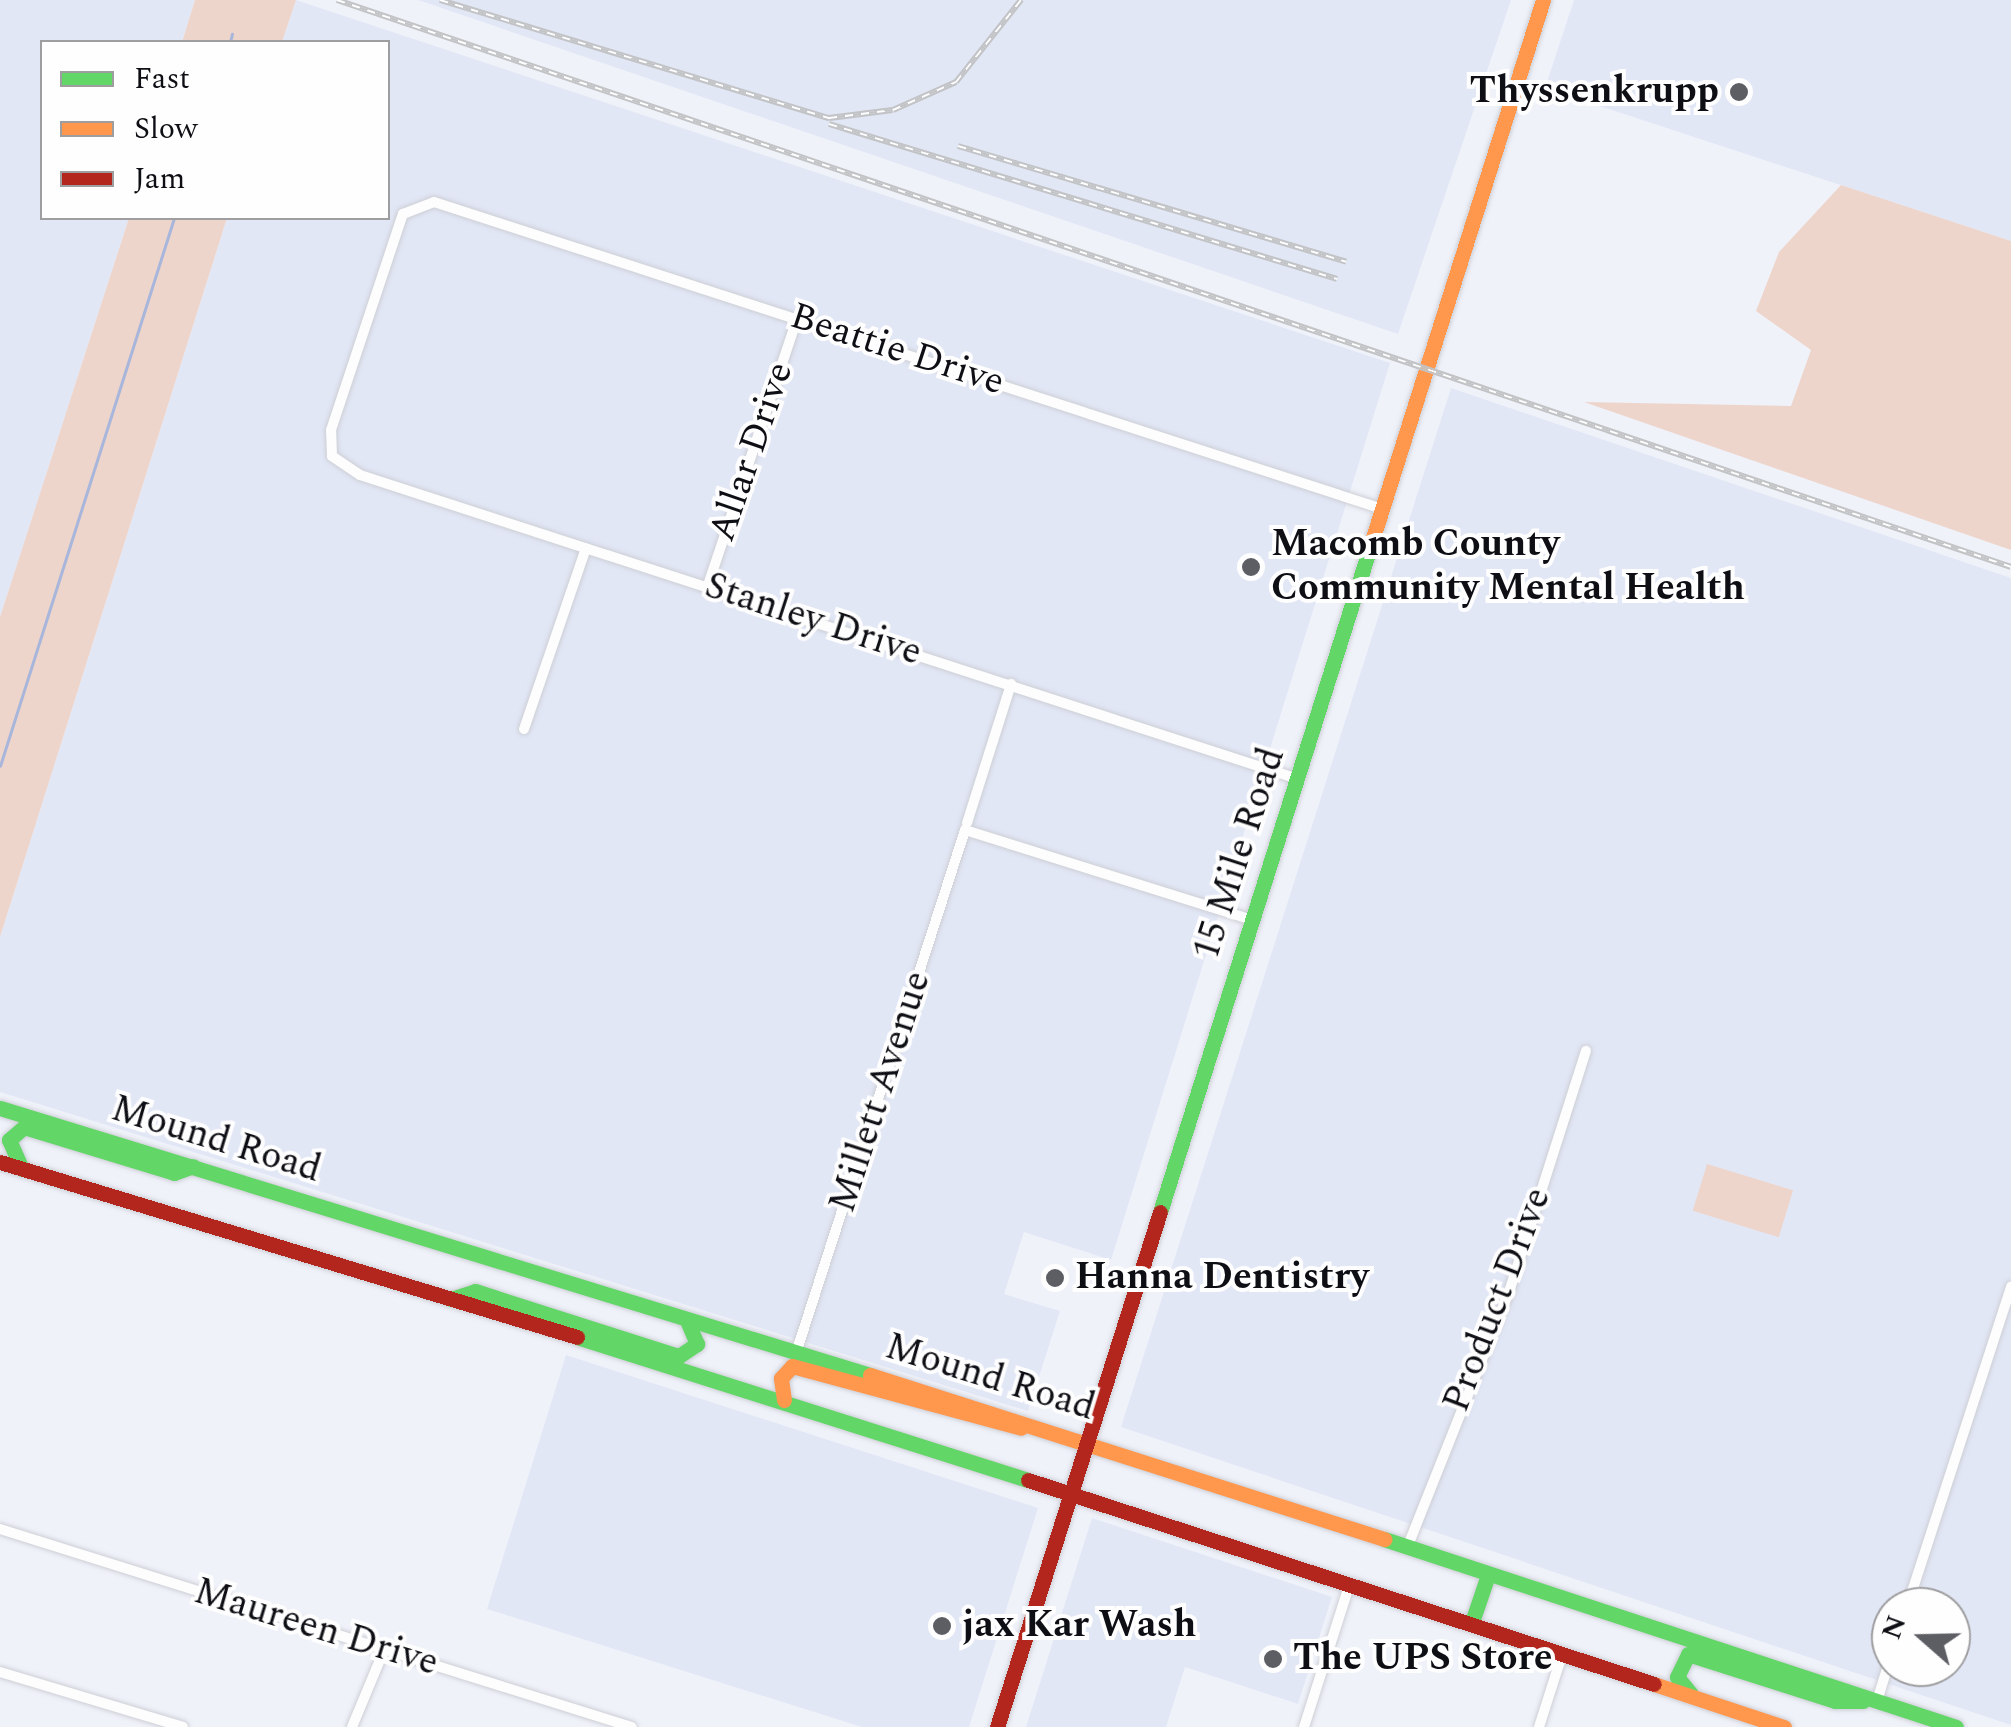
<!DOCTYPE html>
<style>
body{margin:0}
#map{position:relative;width:2011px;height:1727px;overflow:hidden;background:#f0f2fa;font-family:Spectral,serif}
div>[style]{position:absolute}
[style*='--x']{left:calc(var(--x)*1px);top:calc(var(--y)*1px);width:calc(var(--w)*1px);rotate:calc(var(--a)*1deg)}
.built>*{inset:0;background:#e2e7f6}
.green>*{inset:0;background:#eed5cb;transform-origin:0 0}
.stream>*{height:2.5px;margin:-1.25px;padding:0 1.25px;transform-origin:1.25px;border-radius:1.25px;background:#a8b6db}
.roads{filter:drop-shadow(0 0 2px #cdcfd5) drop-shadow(0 0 2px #cdcfd5)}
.street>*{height:10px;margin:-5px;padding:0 5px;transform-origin:5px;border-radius:5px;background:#fdfdfe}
.fast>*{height:15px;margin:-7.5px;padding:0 7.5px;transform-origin:7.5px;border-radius:7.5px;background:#63d668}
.slow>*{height:15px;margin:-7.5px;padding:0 7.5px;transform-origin:7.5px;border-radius:7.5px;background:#ff974d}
.jam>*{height:15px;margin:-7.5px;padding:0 7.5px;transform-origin:7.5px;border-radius:7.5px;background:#b3261e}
.rail>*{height:6px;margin-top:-3px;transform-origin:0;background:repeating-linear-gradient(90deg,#fefefe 0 8px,#c2c3c5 0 16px);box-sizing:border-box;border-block:2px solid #c2c3c5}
.dots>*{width:28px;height:28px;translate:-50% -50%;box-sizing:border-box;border:5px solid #fefefe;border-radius:50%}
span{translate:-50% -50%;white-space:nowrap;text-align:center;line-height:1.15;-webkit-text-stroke:8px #fefefe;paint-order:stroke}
.poi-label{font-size:38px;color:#0d0f14;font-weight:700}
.right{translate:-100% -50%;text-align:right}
.left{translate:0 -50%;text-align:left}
.street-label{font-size:38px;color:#0d0f14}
.legend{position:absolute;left:40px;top:40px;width:350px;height:180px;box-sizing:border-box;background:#fefefe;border:2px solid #9e9ea0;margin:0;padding:12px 18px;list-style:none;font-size:30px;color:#0d0f14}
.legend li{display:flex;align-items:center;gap:20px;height:50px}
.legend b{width:50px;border:2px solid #9e9ea0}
.north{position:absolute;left:1871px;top:1587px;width:100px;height:100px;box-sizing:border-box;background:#fefefe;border:2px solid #9e9ea0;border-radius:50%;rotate:290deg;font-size:28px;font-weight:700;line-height:40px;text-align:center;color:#0d0f14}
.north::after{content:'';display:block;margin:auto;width:35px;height:45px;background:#5c5e64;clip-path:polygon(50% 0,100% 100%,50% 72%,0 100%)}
</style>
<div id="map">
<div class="built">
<i style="clip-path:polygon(0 0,195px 0,182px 42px,42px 42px,42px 218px,129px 218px,0 617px)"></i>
<i style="clip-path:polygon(296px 0,1390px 363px,1111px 1260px,1024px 1232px,1004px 1294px,1060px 1311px,1028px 1411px,0 1092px,0 937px,227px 218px,388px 218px,388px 42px,282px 42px)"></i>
<i style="clip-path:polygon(418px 0,1511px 0,1398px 334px)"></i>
<i style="clip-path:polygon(1574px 0,2011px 0,2011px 241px,1545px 88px)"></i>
<i style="clip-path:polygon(evenodd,1451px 388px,2011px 578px,2011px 1725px,1121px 1427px,1451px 388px,1891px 1607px,1951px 1607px,1951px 1667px,1891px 1667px,1891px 1607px)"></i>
<i style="clip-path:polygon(566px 1355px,1038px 1508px,969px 1727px,862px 1727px,487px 1609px)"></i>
<i style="clip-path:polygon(1092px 1518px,1332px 1597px,1298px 1704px,1185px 1667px,1166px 1727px,1026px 1727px)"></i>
</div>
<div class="green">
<i style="clip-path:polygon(195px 0,296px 0,282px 42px,182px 42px)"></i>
<i style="clip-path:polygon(1841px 185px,2011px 241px,2011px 550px,1584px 402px,1791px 406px,1811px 350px,1756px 311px,1779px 252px)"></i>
<i style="clip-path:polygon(129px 218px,227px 218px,0 937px,0 617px)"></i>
<i style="left:1707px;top:1164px;width:90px;height:49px;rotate:17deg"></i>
</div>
<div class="stream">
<i style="--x:230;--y:42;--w:8;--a:-76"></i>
<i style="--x:0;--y:766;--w:575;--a:-72.38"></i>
</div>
<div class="roads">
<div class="street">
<i style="--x:708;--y:585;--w:280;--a:-71.5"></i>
<i style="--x:524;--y:729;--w:191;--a:-71.1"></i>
<i style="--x:1298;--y:779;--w:986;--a:-162.04"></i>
<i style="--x:360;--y:475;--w:34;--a:-146"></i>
<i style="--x:332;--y:456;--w:26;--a:-92"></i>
<i style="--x:331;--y:430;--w:228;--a:-71.6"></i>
<i style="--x:403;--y:214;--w:33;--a:-21"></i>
<i style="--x:434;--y:202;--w:997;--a:17.93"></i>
<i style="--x:967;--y:823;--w:146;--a:-72.4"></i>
<i style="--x:796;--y:1353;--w:550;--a:-72.09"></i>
<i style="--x:965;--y:830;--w:302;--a:17.4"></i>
<i style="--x:0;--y:1529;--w:662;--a:17.4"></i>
<i style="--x:1407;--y:1548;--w:279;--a:-68.3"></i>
<i style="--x:1510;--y:1289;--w:250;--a:-72.3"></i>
<i style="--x:1907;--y:1607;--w:337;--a:-72"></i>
<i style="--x:0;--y:1672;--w:191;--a:16.7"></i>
<i style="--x:1877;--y:1701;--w:47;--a:-72.7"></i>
<i style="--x:352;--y:1727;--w:83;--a:-67.4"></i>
<i style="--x:1304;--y:1727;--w:151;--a:-72.3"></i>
<i style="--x:1539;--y:1727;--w:79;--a:-72.3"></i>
</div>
<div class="fast">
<i style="--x:0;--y:1108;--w:910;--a:17.06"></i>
<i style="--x:22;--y:1169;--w:32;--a:-114"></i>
<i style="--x:9;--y:1140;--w:20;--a:-41"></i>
<i style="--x:24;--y:1127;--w:157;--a:17"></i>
<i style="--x:174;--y:1173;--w:20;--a:-20"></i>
<i style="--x:1160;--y:1212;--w:697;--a:-72.47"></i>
<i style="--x:451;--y:1299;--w:25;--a:-18"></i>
<i style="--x:475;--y:1291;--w:214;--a:17.7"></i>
<i style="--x:679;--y:1356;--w:22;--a:-34"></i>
<i style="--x:697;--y:1344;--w:26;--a:-113"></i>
<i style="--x:577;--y:1337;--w:473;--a:17.6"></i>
<i style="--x:1384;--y:1539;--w:602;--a:18.19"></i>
<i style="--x:1472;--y:1622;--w:50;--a:-71.2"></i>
<i style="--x:1691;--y:1694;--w:22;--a:-129"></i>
<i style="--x:1677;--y:1677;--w:25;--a:-64"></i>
<i style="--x:1688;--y:1654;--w:154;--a:17.7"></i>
<i style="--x:1835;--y:1701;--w:28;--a:0"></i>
</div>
<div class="slow">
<i style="--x:1370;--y:547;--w:574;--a:-72.45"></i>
<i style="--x:870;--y:1375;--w:540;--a:17.7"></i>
<i style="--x:784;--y:1400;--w:22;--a:-98"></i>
<i style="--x:781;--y:1378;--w:16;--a:-47"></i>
<i style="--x:792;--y:1366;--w:237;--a:15.1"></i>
<i style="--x:1654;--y:1684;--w:137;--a:18.3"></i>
</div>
<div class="jam">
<i style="--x:0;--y:1162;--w:603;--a:16.87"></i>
<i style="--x:1028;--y:1480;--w:658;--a:18.05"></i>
<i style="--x:997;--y:1727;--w:540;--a:-72.44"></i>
</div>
</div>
<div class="rail">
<i style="--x:337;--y:0;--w:1767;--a:18.71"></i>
<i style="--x:440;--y:0;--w:407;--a:16.9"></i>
<i style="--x:829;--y:118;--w:64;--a:-7.1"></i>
<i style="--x:893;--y:110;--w:69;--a:-24"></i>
<i style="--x:956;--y:82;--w:105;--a:-51.6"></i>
<i style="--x:829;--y:124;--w:531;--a:16.97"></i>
<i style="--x:958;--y:146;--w:405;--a:16.6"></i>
</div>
<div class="dots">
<i style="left:1739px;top:92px;background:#5c5e64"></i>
<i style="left:1251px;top:567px;background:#5c5e64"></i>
<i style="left:1055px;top:1278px;background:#5c5e64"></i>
<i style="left:942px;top:1626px;background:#5c5e64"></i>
<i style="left:1273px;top:1659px;background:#5c5e64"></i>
</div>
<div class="poi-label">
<span class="right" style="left:1719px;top:92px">Thyssenkrupp</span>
<span class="left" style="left:1271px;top:567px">Macomb County<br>Community Mental Health</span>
<span class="left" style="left:1075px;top:1278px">Hanna Dentistry</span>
<span class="left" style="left:962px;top:1626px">jax Kar Wash</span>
<span class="left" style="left:1293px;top:1659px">The UPS Store</span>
</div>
<div class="street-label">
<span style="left:897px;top:350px;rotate:18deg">Beattie Drive</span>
<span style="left:752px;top:452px;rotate:-71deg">Allar Drive</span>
<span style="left:813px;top:620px;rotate:18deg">Stanley Drive</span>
<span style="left:1240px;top:854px;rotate:-72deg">15 Mile Road</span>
<span style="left:881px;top:1092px;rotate:-72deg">Millett Avenue</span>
<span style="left:216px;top:1140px;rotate:17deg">Mound Road</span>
<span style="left:1498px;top:1300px;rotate:-69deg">Product Drive</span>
<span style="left:990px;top:1378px;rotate:17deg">Mound Road</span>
<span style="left:316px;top:1628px;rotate:17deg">Maureen Drive</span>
</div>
<ul class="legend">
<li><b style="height:12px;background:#63d668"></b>Fast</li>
<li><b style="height:12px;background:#ff974d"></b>Slow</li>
<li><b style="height:12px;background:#b3261e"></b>Jam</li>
</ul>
<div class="north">N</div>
</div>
